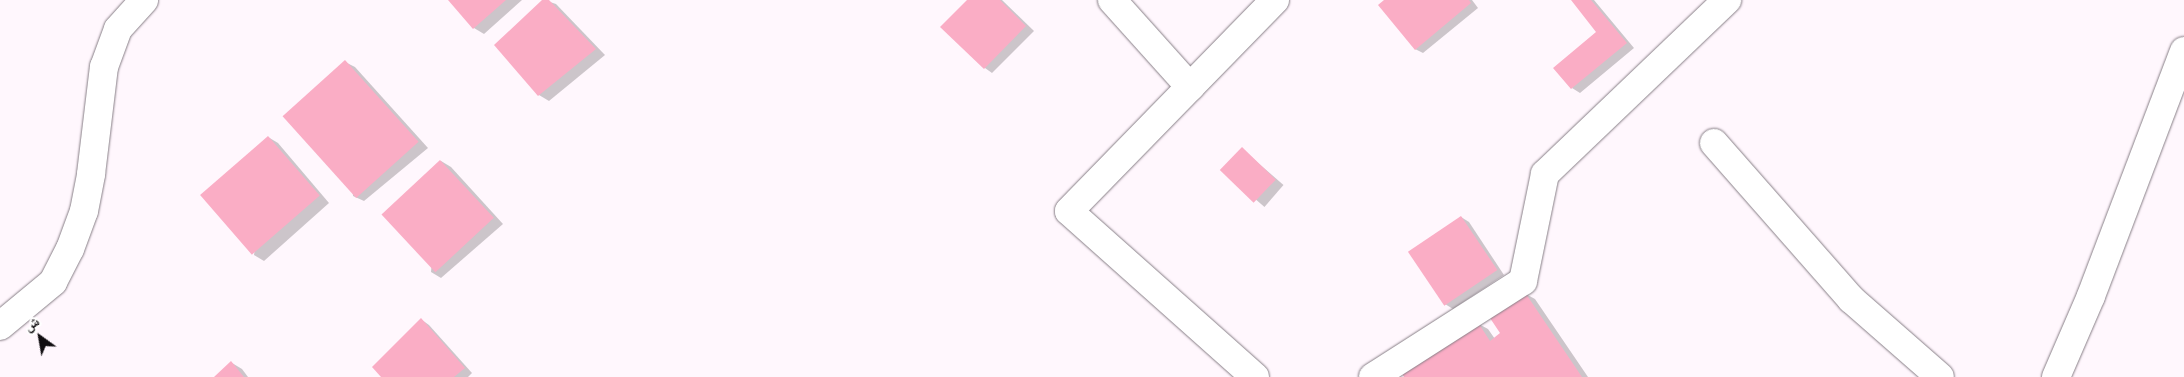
<!DOCTYPE html>
<meta charset="utf-8">
<style>
body{margin:0}
#map{position:relative;width:2184px;height:377px;overflow:hidden;background:#fff7fd;font-family:"Sofia Sans Condensed","Noto Naskh Arabic",sans-serif}
div>[style]{position:absolute}
[style*='--x']{left:calc(var(--x)*1px);top:calc(var(--y)*1px);width:calc(var(--w)*1px);rotate:calc(var(--a)*1deg)}
.shadow>*{inset:0;background:#0003;transform-origin:0 0}
.building>*{inset:0;background:#faadc5;transform-origin:0 0}
.roads{filter:drop-shadow(0 0 1px #877e86) drop-shadow(0 0 1px #877e86)}
.minor>*{height:28px;margin:-14px;padding:0 14px;transform-origin:14px;border-radius:14px;background:#fff}
span{translate:-50% -50%;white-space:nowrap;text-align:center;line-height:1.15;-webkit-text-stroke:4px #fff;paint-order:stroke}
.north{position:absolute;left:15px;top:312px;width:50px;height:50px;-webkit-text-stroke:4px #fff;paint-order:stroke;rotate:328deg;font-size:14px;font-weight:700;line-height:20px;text-align:center;color:#100d10}
.north::after{content:'';display:block;margin:auto;width:18px;height:22px;background:#100d10;clip-path:polygon(50% 0,100% 100%,50% 72%,0 100%)}
</style>
<div id="map">
<div class="shadow">
<i style="clip-path:polygon(449px 0,522px 0,484px 34px,474px 28px)"></i>
<i style="clip-path:polygon(544px 0,556px 4px,605px 55px,549px 101px,539px 95px,496px 45px)"></i>
<i style="clip-path:polygon(968px 0,1002px 0,1034px 31px,992px 73px,985px 68px)"></i>
<i style="clip-path:polygon(1386px 0,1472px 0,1478px 8px,1423px 53px,1415px 49px)"></i>
<i style="clip-path:polygon(1573px 0,1594px 0,1634px 48px,1580px 93px,1572px 88px,1598px 32px)"></i>
<i style="clip-path:polygon(345px 62px,355px 67px,428px 148px,364px 201px,353px 196px)"></i>
<i style="clip-path:polygon(268px 137px,278px 143px,329px 203px,264px 261px,254px 255px)"></i>
<i style="left:1242px;top:149px;width:55px;height:29px;rotate:41deg"></i>
<i style="clip-path:polygon(441px 161px,451px 167px,503px 224px,441px 278px,431px 272px)"></i>
<i style="clip-path:polygon(1461px 217px,1469px 222px,1504px 275px,1453px 309px,1445px 304px,1410px 252px)"></i>
<i style="clip-path:polygon(1524px 293px,1535px 299px,1588px 377px,1406px 377px,1477px 323px,1488px 329px,1495px 339px,1502px 334px)"></i>
<i style="clip-path:polygon(422px 320px,429px 325px,472px 373px,468px 377px,382px 377px)"></i>
<i style="clip-path:polygon(232px 363px,242px 369px,248px 377px,216px 377px)"></i>
</div>
<div class="building">
<i style="clip-path:polygon(448px 0,506px 0,473px 29px)"></i>
<i style="clip-path:polygon(542px 0,549px 0,596px 49px,538px 96px,494px 45px)"></i>
<i style="clip-path:polygon(967px 0,1000px 0,1026px 26px,984px 69px,940px 27px)"></i>
<i style="clip-path:polygon(1384px 0,1469px 0,1471px 3px,1415px 50px,1378px 5px)"></i>
<i style="clip-path:polygon(1571px 0,1591px 0,1627px 43px,1571px 89px,1553px 68px,1596px 32px)"></i>
<i style="left:345px;top:60px;width:110px;height:84px;rotate:48deg"></i>
<i style="left:268px;top:136px;width:79px;height:90px;rotate:49deg"></i>
<i style="left:1242px;top:147px;width:47px;height:32px;rotate:44deg"></i>
<i style="left:440px;top:160px;width:79px;height:80px;rotate:47deg"></i>
<i style="left:1461px;top:216px;width:65px;height:64px;rotate:56deg"></i>
<i style="clip-path:polygon(1524px 291px,1582px 377px,1404px 377px,1401px 372px,1477px 321px,1490px 341px,1500px 333px,1488px 315px)"></i>
<i style="clip-path:polygon(421px 318px,465px 368px,454px 377px,381px 377px,372px 367px)"></i>
<i style="clip-path:polygon(231px 361px,244px 377px,214px 377px)"></i>
</div>
<div class="roads">
<div class="minor">
<i style="--x:1112;--y:0;--w:117;--a:48.1"></i>
<i style="--x:1714;--y:143;--w:208;--a:48.7"></i>
<i style="--x:1851;--y:299;--w:118;--a:41.2"></i>
<i style="--x:0;--y:326;--w:69;--a:-39.7"></i>
<i style="--x:53;--y:282;--w:37;--a:-63"></i>
<i style="--x:70;--y:249;--w:40;--a:-69.8"></i>
<i style="--x:84;--y:211;--w:38;--a:-79"></i>
<i style="--x:91;--y:174;--w:108;--a:-83.1"></i>
<i style="--x:104;--y:67;--w:40;--a:-69.8"></i>
<i style="--x:118;--y:29;--w:39;--a:-48"></i>
<i style="--x:1255;--y:377;--w:249;--a:-138.3"></i>
<i style="--x:1069;--y:211;--w:295;--a:-45.7"></i>
<i style="--x:1373;--y:377;--w:178;--a:-32.6"></i>
<i style="--x:1523;--y:281;--w:109;--a:-78.4"></i>
<i style="--x:1545;--y:174;--w:252;--a:-43.7"></i>
<i style="--x:2056;--y:377;--w:88;--a:-66.6"></i>
<i style="--x:2091;--y:296;--w:262;--a:-69.2"></i>
</div>
</div>
<div class="north">ش</div>
</div>
